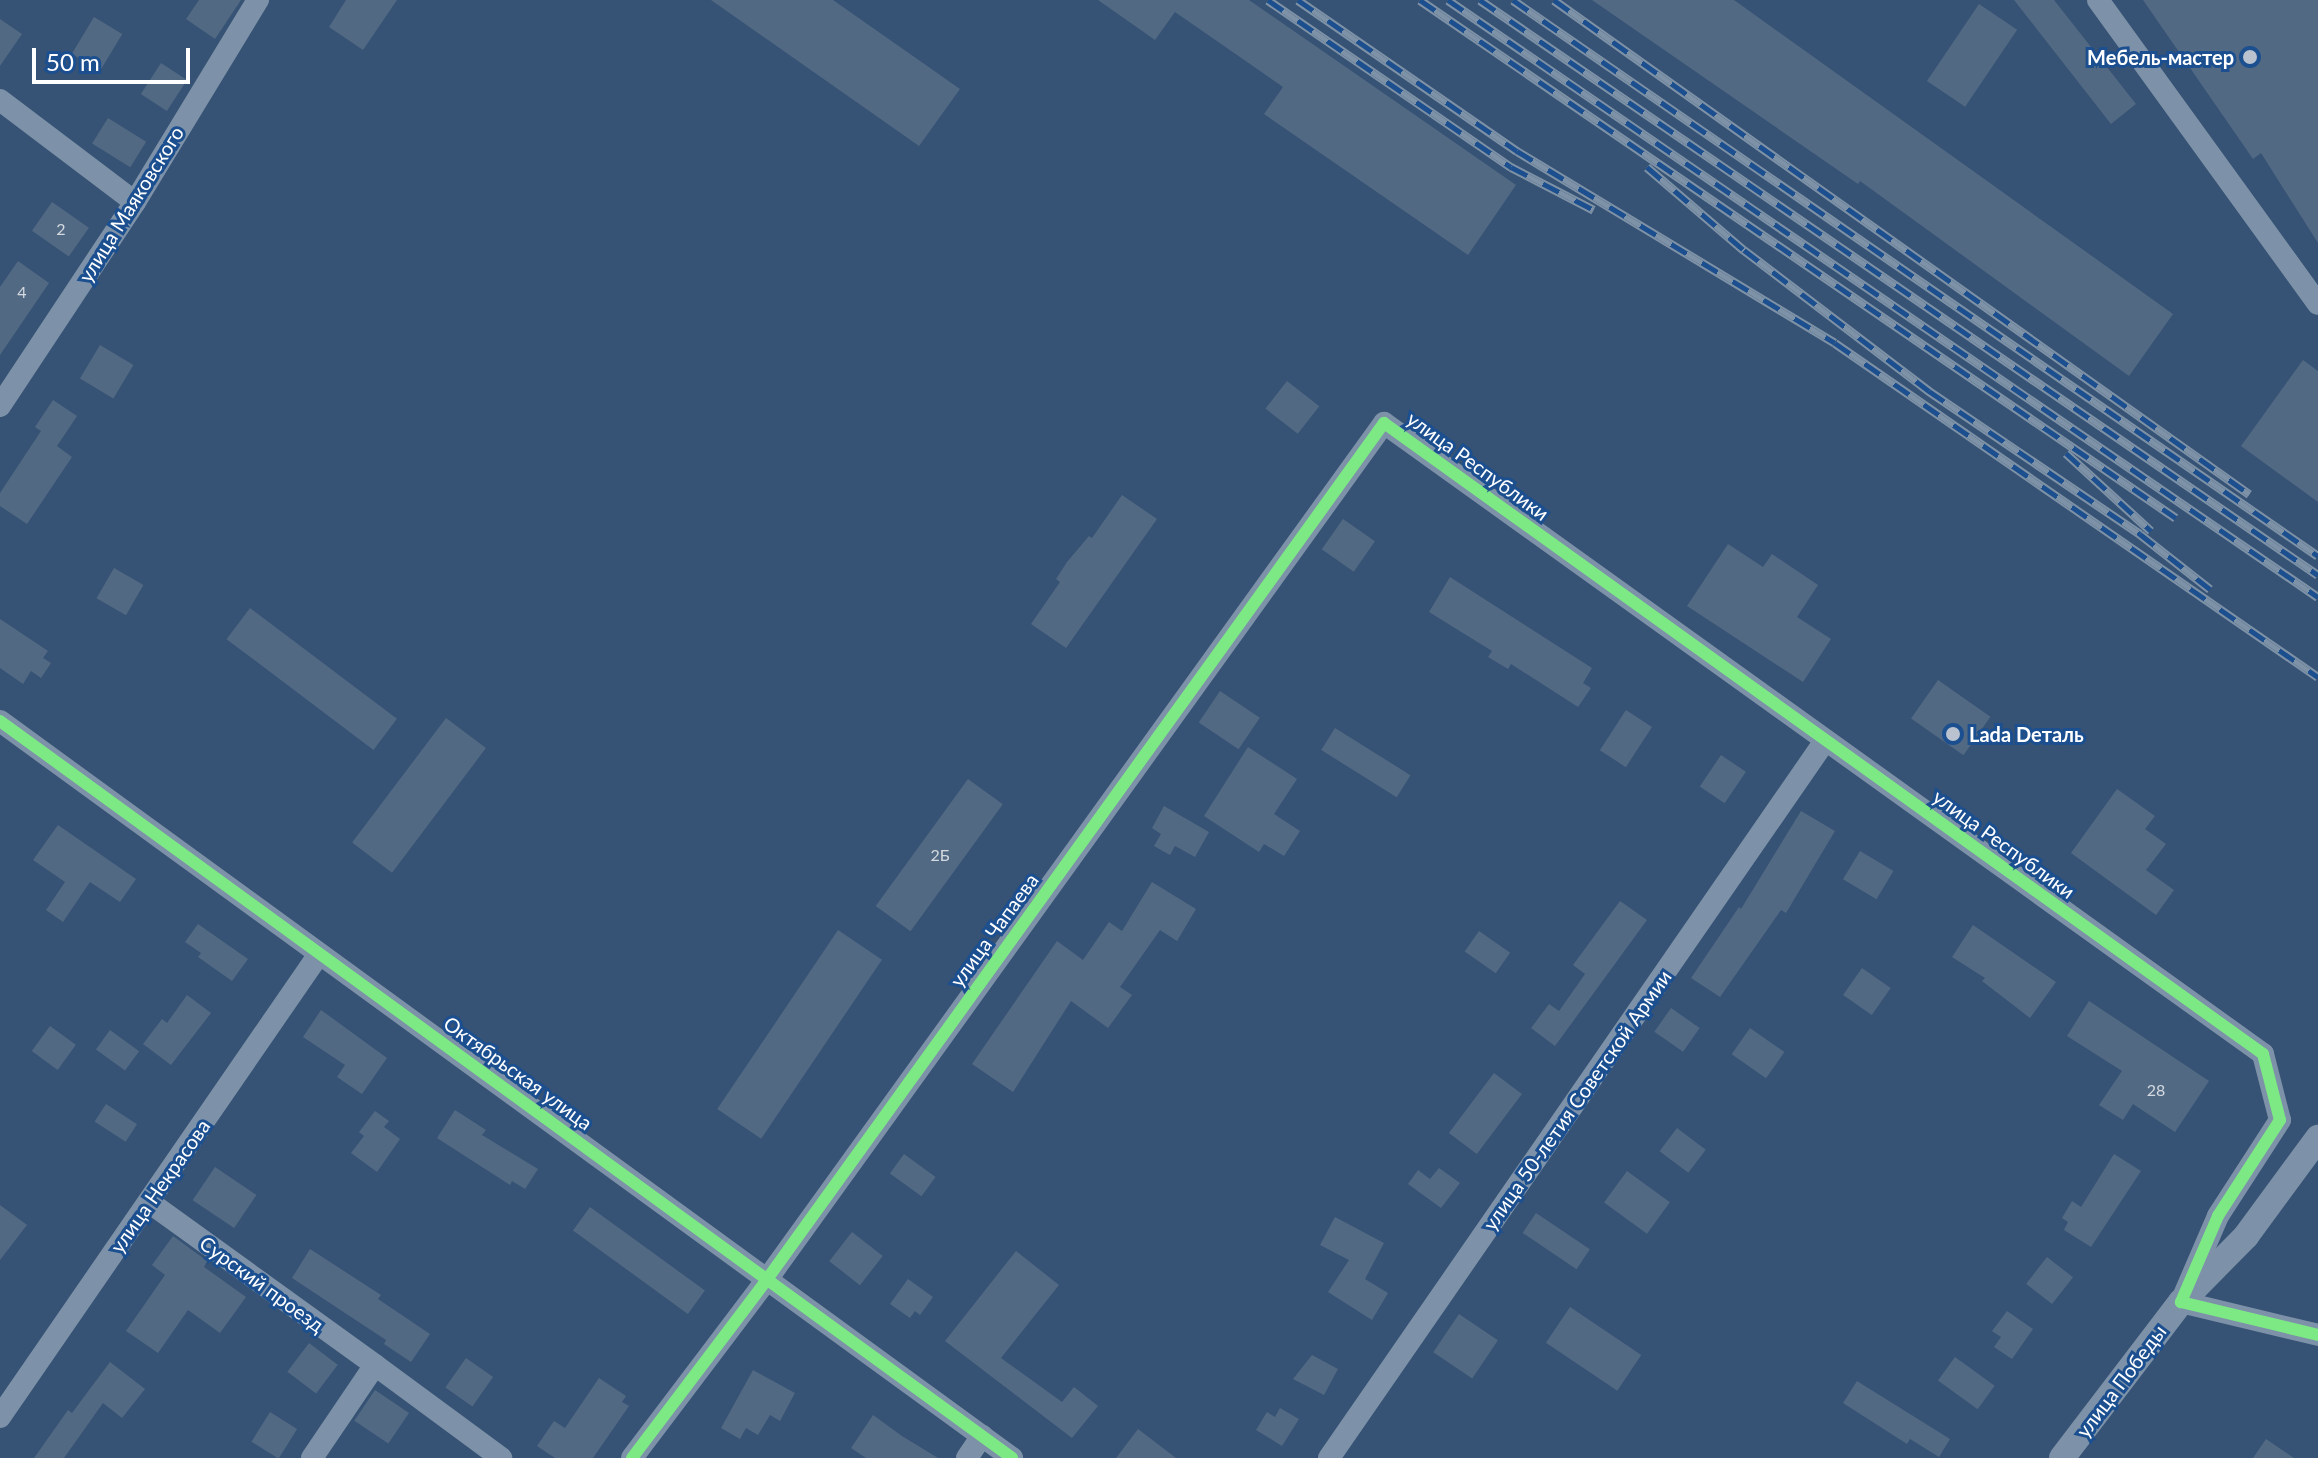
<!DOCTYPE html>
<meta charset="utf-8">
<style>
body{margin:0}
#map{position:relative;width:2318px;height:1458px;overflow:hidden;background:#365274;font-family:Lato,sans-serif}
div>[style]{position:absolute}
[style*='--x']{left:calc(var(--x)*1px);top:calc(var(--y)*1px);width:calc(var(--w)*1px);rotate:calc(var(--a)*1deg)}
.building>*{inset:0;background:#526984;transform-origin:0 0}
.minor>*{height:22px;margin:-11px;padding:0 11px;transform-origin:11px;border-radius:11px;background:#7d92a8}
.tertiary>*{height:26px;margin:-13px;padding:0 13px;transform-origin:13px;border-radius:13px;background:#7d92a8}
.rail>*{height:9px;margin-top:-4.5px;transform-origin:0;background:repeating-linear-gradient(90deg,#1b4f8f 0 18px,#7e92a7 0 36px);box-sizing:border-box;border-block:2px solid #7e92a7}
.cycleway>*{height:12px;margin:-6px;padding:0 6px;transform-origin:6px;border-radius:6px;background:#7ce984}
.dots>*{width:22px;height:22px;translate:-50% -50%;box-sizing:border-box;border:4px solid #1b4f8f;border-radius:50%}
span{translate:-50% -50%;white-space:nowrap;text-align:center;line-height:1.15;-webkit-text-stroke:6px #1b4f8f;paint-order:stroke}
.number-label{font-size:16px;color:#d4dae0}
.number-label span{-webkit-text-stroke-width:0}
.poi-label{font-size:20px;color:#fff;font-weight:700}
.right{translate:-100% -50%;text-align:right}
.left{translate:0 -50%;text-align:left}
.street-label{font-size:20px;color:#fff}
.scale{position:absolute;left:32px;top:48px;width:158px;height:36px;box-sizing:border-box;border:4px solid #fff;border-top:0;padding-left:10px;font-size:24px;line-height:28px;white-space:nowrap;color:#fff;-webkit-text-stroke:6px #1b4f8f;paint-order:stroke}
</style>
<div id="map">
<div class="building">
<i style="clip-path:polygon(199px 0,241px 0,215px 39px,186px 19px)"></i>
<i style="clip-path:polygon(346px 0,397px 0,363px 50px,329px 27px)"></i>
<i style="clip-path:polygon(711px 0,833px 0,960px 89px,919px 146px)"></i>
<i style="clip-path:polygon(1098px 0,1249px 0,1516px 185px,1468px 255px,1264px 114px,1283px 87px,1175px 12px,1155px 40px)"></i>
<i style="clip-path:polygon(1592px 0,1734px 0,2173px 314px,2129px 376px,1860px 181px,1858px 184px)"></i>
<i style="clip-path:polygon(2014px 0,2054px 0,2136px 104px,2111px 124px)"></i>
<i style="clip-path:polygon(2143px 0,2318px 0,2318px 243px,2261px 153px,2253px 159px)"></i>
<i style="left:1979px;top:4px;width:46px;height:93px;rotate:34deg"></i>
<i style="left:94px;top:17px;width:33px;height:43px;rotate:31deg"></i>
<i style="clip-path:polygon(0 19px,22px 34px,0 66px)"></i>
<i style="left:161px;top:63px;width:31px;height:37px;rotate:33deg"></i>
<i style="left:108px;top:118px;width:45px;height:30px;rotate:32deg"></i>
<i style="left:52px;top:202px;width:45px;height:35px;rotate:35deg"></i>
<i style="clip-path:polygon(18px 261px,49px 283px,0 355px,0 287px)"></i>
<i style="left:100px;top:345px;width:39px;height:39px;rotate:31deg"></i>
<i style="clip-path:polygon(2303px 360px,2318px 371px,2318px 502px,2241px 446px)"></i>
<i style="left:1287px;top:381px;width:41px;height:35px;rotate:38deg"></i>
<i style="clip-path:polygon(53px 400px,77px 416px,57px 446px,72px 457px,27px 524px,0 506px,0 493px,41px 431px,35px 427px)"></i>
<i style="clip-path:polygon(1122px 495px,1157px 519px,1066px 648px,1031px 624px,1060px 582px,1056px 579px,1067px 562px,1089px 536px,1092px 538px)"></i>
<i style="left:1343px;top:519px;width:39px;height:37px;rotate:35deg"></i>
<i style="clip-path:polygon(1728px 544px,1763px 567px,1772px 554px,1818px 585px,1797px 617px,1831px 639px,1803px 682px,1687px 606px)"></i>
<i style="left:114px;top:568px;width:34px;height:35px;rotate:30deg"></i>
<i style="clip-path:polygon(1450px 577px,1592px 668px,1583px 683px,1591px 688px,1578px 707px,1511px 664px,1508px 669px,1488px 657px,1492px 651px,1429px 612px)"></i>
<i style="left:250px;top:608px;width:184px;height:39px;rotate:37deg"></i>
<i style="clip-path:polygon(0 619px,48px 651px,43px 658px,51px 663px,41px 678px,31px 671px,23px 684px,0 668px)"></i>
<i style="left:1938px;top:680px;width:64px;height:47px;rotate:35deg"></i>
<i style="left:1220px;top:691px;width:48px;height:38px;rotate:34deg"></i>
<i style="left:1626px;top:710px;width:31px;height:48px;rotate:33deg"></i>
<i style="left:446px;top:718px;width:50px;height:156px;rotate:37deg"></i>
<i style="left:1335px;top:728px;width:89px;height:26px;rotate:32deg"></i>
<i style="clip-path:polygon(1248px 747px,1297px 779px,1274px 814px,1300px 831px,1284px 856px,1264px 844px,1259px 852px,1204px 816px)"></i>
<i style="left:1721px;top:755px;width:30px;height:38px;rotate:34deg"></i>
<i style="left:968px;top:779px;width:43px;height:157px;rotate:36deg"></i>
<i style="clip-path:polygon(2117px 789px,2155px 816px,2145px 829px,2166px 844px,2146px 870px,2174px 890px,2156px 915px,2071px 853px)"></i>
<i style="clip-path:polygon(1164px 806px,1209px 832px,1195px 857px,1175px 846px,1170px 855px,1154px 846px,1161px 834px,1152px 828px)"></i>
<i style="clip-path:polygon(1801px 811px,1835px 831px,1786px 913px,1781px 910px,1720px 997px,1691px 978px,1739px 907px,1741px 909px)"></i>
<i style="clip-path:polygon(58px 825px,136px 879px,120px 902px,90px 882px,63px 922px,46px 910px,65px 882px,33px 860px)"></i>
<i style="left:1860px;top:851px;width:39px;height:33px;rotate:31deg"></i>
<i style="clip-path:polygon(1152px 882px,1196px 909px,1177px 941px,1160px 930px,1120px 987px,1132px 995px,1108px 1028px,1071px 1001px,1013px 1092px,972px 1064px,1057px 941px,1083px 960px,1109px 922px,1122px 931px)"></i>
<i style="clip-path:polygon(1620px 901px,1647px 920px,1555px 1046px,1531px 1028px,1549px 1004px,1559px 1011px,1585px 974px,1573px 965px)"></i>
<i style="clip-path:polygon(198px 924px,248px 959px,232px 981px,198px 957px,201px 953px,185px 942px)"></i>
<i style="clip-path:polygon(1973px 925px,2056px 982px,2030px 1018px,1982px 981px,1985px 978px,1952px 957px)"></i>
<i style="left:838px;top:930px;width:53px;height:216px;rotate:34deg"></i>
<i style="left:1479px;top:931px;width:38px;height:25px;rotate:35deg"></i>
<i style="left:1862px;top:968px;width:35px;height:33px;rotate:35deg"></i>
<i style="clip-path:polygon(187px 995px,211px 1013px,171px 1065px,143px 1044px,162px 1019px,167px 1023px)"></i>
<i style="clip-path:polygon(2089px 1001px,2209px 1081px,2175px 1132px,2133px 1104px,2123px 1120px,2099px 1105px,2122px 1071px,2067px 1036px)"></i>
<i style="left:1671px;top:1008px;width:35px;height:29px;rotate:35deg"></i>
<i style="clip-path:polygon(321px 1010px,387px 1058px,362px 1094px,337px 1077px,345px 1065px,303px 1037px)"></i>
<i style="left:50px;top:1026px;width:32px;height:31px;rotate:36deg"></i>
<i style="left:1750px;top:1028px;width:42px;height:32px;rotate:35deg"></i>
<i style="left:110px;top:1030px;width:36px;height:24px;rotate:36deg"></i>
<i style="left:1494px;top:1073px;width:35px;height:75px;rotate:37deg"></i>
<i style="left:106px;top:1104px;width:37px;height:21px;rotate:33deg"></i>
<i style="clip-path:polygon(455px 1110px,486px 1130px,482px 1135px,538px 1169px,525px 1189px,512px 1181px,510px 1185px,437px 1138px)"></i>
<i style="clip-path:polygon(375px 1111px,389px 1121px,384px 1127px,400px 1139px,377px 1172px,351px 1153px,364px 1136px,359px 1132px)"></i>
<i style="left:1677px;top:1128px;width:36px;height:29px;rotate:37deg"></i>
<i style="left:904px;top:1154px;width:39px;height:24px;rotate:36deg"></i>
<i style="clip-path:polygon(2114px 1154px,2141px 1171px,2091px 1247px,2064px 1230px,2068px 1222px,2062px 1218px,2072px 1201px,2081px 1207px)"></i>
<i style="left:215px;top:1167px;width:50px;height:40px;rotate:34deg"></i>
<i style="clip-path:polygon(1439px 1168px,1460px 1183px,1441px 1208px,1408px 1184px,1418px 1170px,1430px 1179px)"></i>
<i style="left:1627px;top:1171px;width:53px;height:39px;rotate:36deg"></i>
<i style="clip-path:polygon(0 1205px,27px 1225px,0 1260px)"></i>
<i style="left:590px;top:1207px;width:142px;height:29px;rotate:36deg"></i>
<i style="left:1536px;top:1213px;width:65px;height:24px;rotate:34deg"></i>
<i style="clip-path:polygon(1335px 1217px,1384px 1243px,1365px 1279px,1388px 1293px,1372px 1320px,1328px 1292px,1349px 1260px,1320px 1245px)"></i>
<i style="left:852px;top:1232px;width:39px;height:37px;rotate:38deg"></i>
<i style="clip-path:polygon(173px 1236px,207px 1261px,204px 1267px,246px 1297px,220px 1333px,188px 1310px,158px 1353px,126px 1331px,165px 1275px,152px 1265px)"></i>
<i style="clip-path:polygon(310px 1249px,381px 1295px,378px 1299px,430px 1334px,411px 1362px,384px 1344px,386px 1340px,292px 1278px)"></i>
<i style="clip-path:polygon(1016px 1251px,1059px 1285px,1001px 1358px,1062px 1402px,1074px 1387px,1098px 1406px,1072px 1438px,945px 1341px)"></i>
<i style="left:2047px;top:1257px;width:33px;height:34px;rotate:38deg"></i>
<i style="clip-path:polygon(908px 1279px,933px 1297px,920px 1315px,915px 1311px,910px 1318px,890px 1304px)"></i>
<i style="left:1570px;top:1307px;width:86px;height:43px;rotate:34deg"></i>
<i style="clip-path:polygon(2007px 1311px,2033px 1329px,2012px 1359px,1994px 1347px,2001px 1337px,1992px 1331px)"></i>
<i style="left:1459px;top:1314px;width:47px;height:46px;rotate:34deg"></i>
<i style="left:309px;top:1343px;width:36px;height:36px;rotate:37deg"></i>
<i style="clip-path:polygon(1312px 1355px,1338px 1369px,1324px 1395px,1293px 1379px)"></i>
<i style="left:1955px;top:1357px;width:49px;height:29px;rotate:36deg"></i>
<i style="left:466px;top:1358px;width:33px;height:36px;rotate:35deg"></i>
<i style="clip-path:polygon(110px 1362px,145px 1389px,122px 1418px,103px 1403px,64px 1458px,34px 1458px,68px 1410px,72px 1413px)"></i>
<i style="clip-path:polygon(753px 1370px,795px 1393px,780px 1421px,770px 1415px,758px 1435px,746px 1428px,740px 1439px,721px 1428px)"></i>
<i style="clip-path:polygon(599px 1378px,626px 1396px,622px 1402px,629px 1406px,593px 1458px,555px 1458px,537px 1446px,554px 1421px,565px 1428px)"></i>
<i style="clip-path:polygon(1857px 1381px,1950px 1439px,1939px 1457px,1910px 1439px,1907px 1444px,1843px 1403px)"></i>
<i style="left:375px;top:1390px;width:41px;height:37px;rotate:34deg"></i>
<i style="clip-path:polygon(1280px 1408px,1299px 1419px,1282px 1446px,1256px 1430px,1267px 1412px,1275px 1417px)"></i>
<i style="left:270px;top:1412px;width:32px;height:35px;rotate:32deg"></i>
<i style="clip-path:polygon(873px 1415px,902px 1436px,938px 1458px,866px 1458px,851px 1448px)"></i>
<i style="clip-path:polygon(1138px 1429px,1176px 1458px,1116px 1458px)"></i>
<i style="clip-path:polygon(2266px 1439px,2294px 1458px,2253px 1458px)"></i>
</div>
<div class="minor">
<i style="--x:2098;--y:0;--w:375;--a:54.1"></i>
<i style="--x:0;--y:100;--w:169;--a:37.1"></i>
<i style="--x:0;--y:406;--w:245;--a:-56.5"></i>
<i style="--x:135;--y:202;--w:237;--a:-58.7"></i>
<i style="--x:0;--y:721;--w:1252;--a:36.06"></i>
<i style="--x:149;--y:1202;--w:279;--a:35.8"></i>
<i style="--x:0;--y:1417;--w:562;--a:-55.43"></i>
<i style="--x:312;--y:1458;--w:112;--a:-55.9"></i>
<i style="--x:375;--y:1365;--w:157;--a:36.4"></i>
<i style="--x:632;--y:1458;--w:226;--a:-52.9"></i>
<i style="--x:768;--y:1278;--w:1054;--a:-54.23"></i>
<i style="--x:1384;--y:423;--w:1082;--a:35.67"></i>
<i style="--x:2263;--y:1054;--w:68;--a:75.6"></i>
<i style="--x:2280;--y:1120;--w:114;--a:122.9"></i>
<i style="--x:2218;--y:1216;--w:94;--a:113.3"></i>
<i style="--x:2181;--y:1302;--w:141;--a:13.5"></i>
<i style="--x:967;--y:1458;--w:27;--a:-56"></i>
<i style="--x:1329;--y:1458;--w:872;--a:-55.33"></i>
</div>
<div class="tertiary">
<i style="--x:2062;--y:1458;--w:196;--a:-52.7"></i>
<i style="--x:2181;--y:1302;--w:93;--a:-45.4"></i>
<i style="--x:2246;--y:1236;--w:122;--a:-53.7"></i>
</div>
<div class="rail">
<i style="--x:1268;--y:0;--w:295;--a:34.5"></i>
<i style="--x:1511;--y:167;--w:93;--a:27.4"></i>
<i style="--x:1298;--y:0;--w:266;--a:34.6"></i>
<i style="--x:1517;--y:151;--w:371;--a:31.1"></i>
<i style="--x:1835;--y:343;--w:587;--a:34.66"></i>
<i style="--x:1420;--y:0;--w:916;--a:34.42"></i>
<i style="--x:1448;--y:0;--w:1055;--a:34.46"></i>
<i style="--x:1480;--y:0;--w:1016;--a:34.46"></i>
<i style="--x:1513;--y:0;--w:978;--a:34.63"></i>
<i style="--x:1554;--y:0;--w:853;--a:35.4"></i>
<i style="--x:1647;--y:167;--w:128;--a:40.6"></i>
<i style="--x:1744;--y:250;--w:233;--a:37.3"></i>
<i style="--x:1929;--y:391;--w:255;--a:34.1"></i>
<i style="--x:2140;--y:534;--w:89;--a:38.2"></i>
<i style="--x:2066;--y:453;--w:115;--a:42.5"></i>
</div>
<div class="cycleway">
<i style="--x:0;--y:721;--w:1252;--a:36.06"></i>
<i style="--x:632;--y:1458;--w:226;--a:-52.9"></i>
<i style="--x:768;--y:1278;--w:1054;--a:-54.23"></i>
<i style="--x:1384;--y:423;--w:1082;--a:35.67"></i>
<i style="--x:2263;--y:1054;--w:68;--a:75.6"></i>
<i style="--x:2280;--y:1120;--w:114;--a:122.9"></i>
<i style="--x:2218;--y:1216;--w:94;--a:113.3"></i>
<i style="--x:2181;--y:1302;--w:141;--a:13.5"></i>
</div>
<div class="dots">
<i style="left:2250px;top:57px;background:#b9c2ce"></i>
<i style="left:1953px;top:734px;background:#b9c2ce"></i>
</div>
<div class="number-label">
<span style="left:61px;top:229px">2</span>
<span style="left:22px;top:292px">4</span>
<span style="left:940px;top:855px">2Б</span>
<span style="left:2156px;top:1090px">28</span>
</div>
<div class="poi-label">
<span class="right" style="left:2234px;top:57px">Мебель-мастер</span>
<span class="left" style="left:1969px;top:734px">Lada Dеталь</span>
</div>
<div class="street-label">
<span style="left:131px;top:204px;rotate:-58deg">улица Маяковского</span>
<span style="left:1478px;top:466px;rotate:36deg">улица Республики</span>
<span style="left:2004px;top:844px;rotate:36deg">улица Республики</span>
<span style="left:994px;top:930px;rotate:-54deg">улица Чапаева</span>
<span style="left:518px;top:1073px;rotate:36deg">Октябрьская улица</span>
<span style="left:1577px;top:1100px;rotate:-55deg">улица 50-летия Советской Армии</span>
<span style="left:160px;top:1186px;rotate:-55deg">улица Некрасова</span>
<span style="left:262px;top:1284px;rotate:36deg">Сурский проезд</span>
<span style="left:2121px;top:1381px;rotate:-53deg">улица Победы</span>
</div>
<div class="scale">50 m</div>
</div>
